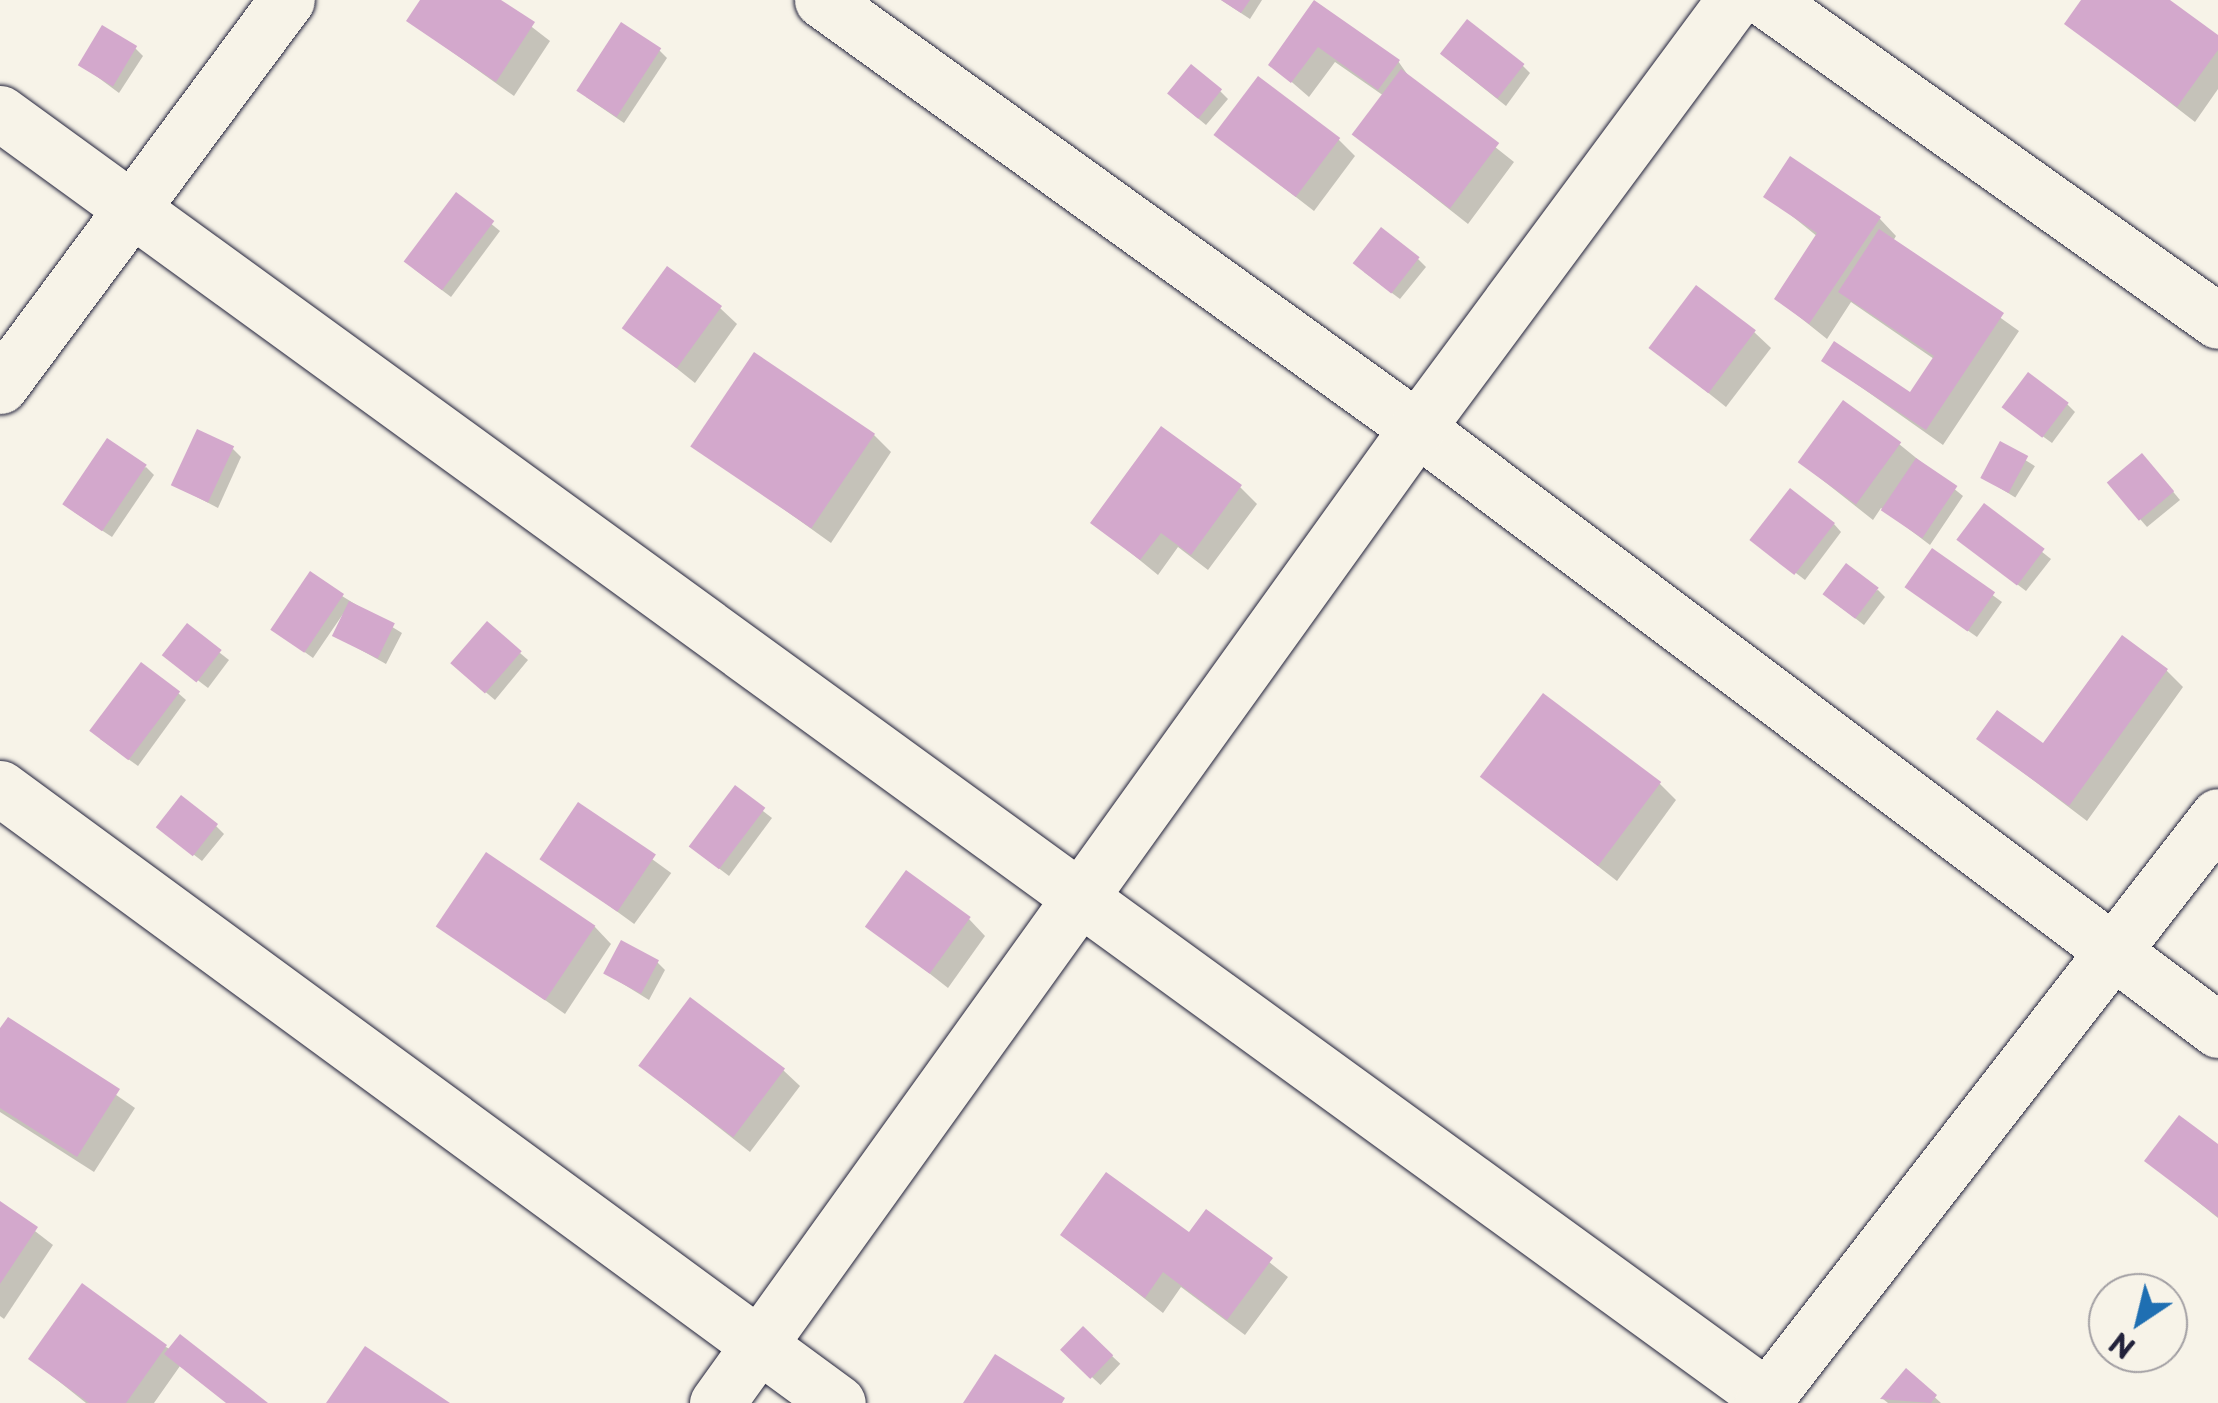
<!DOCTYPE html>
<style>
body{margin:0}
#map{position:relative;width:2218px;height:1403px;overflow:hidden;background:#f7f3e8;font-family:"Playpen Sans",sans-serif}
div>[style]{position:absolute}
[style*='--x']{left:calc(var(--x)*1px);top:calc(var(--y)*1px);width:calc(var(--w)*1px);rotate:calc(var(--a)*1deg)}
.shadow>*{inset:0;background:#0003;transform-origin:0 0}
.building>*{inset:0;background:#d3a8cc;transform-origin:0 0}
.roads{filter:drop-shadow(0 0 2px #22223b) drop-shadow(0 0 2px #22223b)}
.street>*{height:55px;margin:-27.5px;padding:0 27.5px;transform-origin:27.5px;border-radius:27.5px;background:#f7f3e8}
span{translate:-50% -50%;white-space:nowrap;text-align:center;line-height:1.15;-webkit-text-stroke:9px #f7f3e8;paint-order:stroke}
.north{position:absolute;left:2088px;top:1273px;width:100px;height:100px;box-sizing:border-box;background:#f7f3e8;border:2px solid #a29fa3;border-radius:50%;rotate:215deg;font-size:28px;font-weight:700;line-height:40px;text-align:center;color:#22223b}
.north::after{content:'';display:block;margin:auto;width:35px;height:45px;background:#1f6fb2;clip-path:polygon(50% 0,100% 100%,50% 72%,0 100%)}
</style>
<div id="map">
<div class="shadow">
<i style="clip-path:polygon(423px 0,497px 0,550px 41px,514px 96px,409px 21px)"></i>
<i style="clip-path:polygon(1221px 0,1262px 0,1250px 19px)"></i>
<i style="clip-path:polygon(2084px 0,2166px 0,2218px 38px,2218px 89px,2195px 122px,2067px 23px)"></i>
<i style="clip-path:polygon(1316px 2px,1398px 61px,1412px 81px,1514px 162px,1468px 224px,1355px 135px,1384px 96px,1335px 62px,1309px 97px,1271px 64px)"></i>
<i style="clip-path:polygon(135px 48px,143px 56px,119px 93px,80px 64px)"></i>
<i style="clip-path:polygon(659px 50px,667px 58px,624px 123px,586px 97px)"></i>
<i style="clip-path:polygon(1451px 62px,1522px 65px,1530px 73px,1506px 106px)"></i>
<i style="clip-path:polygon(1220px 91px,1228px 99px,1206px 125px,1177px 101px)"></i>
<i style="clip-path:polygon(1217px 136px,1338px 139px,1355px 156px,1314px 211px)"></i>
<i style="clip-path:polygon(1791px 160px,1880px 219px,1896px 236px,1893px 241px,2019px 331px,1943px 445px,1824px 361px,1911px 395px,1934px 359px,1851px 302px,1827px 339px,1777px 299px,1818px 237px,1767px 196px)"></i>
<i style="clip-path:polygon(457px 196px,500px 231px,451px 297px,414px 269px)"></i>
<i style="clip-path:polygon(1418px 259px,1426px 267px,1400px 299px,1364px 272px)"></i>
<i style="clip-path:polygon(720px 308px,737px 324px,695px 383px,625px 327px)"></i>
<i style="clip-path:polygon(1754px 332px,1771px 348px,1726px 407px,1652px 348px)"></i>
<i style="clip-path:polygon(2067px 404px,2075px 412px,2052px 443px,2012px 414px)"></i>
<i style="clip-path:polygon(874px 435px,891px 452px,831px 543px,694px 445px)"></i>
<i style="clip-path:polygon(1899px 444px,1963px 496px,1930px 545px,1881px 508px,1873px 520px,1801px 463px)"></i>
<i style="left:2001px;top:445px;width:40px;height:37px;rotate:32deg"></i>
<i style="clip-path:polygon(233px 449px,241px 457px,218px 508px,174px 485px)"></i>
<i style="clip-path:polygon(2150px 464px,2180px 500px,2147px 527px,2140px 519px)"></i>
<i style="clip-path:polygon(146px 467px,154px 475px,112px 537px,74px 512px)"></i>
<i style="clip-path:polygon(1240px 487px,1257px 504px,1208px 570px,1178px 547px,1158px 575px,1093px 522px)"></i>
<i style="clip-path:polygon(1984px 506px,2051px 559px,2026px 591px,1967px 546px)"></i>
<i style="clip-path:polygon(1834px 524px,1841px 532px,1805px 580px,1762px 547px)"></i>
<i style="clip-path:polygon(1932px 551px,2002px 602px,1977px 637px,1916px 594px)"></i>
<i style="clip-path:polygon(1878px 590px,1885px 597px,1864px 625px,1834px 602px)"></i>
<i style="clip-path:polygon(342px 596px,402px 633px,386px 664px,336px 636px,343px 614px,313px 658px,274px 630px)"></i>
<i style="clip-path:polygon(187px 627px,229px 660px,208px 688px,174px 662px)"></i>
<i style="clip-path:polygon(520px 653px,528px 660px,495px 700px,462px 672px)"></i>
<i style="clip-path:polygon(2166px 670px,2183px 687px,2087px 821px,1979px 739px,2044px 747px)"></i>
<i style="clip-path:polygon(178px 693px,186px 700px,138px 766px,100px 739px)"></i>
<i style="clip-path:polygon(1483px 777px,1660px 784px,1676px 800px,1617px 881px)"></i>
<i style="clip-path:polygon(735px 789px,772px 818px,729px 876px,700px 854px)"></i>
<i style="left:579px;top:806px;width:114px;height:63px;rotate:36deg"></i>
<i style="clip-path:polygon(216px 826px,224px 834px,202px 861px,167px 834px)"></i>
<i style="clip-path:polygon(969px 919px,985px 936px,948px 988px,869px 926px)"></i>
<i style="clip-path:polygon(440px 927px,595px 927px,611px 944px,565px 1014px)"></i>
<i style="clip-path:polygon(657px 962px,665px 970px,649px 1000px,607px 974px)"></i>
<i style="clip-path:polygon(8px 1020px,135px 1108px,94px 1172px,0 1112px,0 1033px)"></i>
<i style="clip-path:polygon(641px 1066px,783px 1070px,800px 1086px,750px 1152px)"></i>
<i style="clip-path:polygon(2218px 1147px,2218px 1218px,2147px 1161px)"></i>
<i style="clip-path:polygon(0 1204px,53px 1245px,4px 1319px,0 1316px)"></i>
<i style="clip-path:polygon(1207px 1213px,1288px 1277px,1245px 1335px,1181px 1287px,1163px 1313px,1063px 1235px,1189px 1236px)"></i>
<i style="left:1083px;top:1329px;width:51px;height:29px;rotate:43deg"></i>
<i style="clip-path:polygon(166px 1347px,264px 1403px,227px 1403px,180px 1366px,154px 1403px,86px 1403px,31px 1359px)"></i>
<i style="clip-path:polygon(1906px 1371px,1941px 1403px,1888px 1403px,1883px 1399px)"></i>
</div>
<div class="building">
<i style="clip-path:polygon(420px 0,501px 0,535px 22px,496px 82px,406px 21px)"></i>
<i style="clip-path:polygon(1221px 0,1250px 0,1241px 13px)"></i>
<i style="clip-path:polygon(1314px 0,1400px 60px,1378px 90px,1318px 47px,1291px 83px,1268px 65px)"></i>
<i style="clip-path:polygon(2081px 0,2170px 0,2218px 35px,2218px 50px,2177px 107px,2064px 24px)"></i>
<i style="left:1467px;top:19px;width:73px;height:44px;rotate:38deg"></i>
<i style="left:621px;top:22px;width:48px;height:82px;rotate:33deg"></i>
<i style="left:102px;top:25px;width:41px;height:47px;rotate:31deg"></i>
<i style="left:1191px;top:64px;width:40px;height:38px;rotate:39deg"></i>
<i style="left:1401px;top:69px;width:123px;height:82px;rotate:37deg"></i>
<i style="left:1258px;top:76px;width:103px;height:74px;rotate:37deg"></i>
<i style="clip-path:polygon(1790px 156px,1881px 217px,1809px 324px,1774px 299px,1817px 233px,1763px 197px)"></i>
<i style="left:456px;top:192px;width:48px;height:87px;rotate:37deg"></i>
<i style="left:1381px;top:227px;width:49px;height:46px;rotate:38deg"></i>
<i style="clip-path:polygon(1879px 229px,2004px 313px,1926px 430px,1821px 361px,1834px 341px,1910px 392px,1934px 356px,1838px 292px)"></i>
<i style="left:667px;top:266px;width:68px;height:77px;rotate:36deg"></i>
<i style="left:1696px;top:285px;width:75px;height:79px;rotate:37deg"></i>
<i style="left:754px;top:352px;width:146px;height:114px;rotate:34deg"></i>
<i style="left:2028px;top:372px;width:51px;height:44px;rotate:37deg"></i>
<i style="left:1843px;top:400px;width:72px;height:77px;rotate:36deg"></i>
<i style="clip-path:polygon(1161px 426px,1242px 485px,1191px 555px,1161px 533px,1140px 560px,1090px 523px)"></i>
<i style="left:197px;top:429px;width:41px;height:62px;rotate:25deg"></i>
<i style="left:107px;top:438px;width:48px;height:80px;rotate:34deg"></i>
<i style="left:2000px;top:441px;width:32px;height:42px;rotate:28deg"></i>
<i style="left:2142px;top:453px;width:50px;height:46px;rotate:50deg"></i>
<i style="left:1916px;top:458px;width:50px;height:63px;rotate:34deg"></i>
<i style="left:1790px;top:488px;width:57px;height:66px;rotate:38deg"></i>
<i style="left:1984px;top:503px;width:76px;height:46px;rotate:37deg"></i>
<i style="left:1932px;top:548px;width:77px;height:48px;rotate:35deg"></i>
<i style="left:1846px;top:563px;width:41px;height:39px;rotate:37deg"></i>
<i style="left:310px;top:571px;width:41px;height:71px;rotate:34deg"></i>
<i style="left:349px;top:601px;width:51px;height:39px;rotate:26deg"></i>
<i style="left:487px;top:621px;width:46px;height:56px;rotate:41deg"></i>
<i style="left:187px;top:623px;width:44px;height:41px;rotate:38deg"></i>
<i style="clip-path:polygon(2122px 635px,2168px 669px,2069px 806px,1976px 739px,1997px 710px,2043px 743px)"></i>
<i style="left:141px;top:662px;width:49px;height:86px;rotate:37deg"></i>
<i style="left:1543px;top:693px;width:148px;height:105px;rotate:37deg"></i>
<i style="left:735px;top:785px;width:38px;height:77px;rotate:37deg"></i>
<i style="left:181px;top:795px;width:47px;height:41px;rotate:38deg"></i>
<i style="left:578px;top:802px;width:94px;height:69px;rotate:34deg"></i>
<i style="left:486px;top:852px;width:132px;height:90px;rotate:34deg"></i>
<i style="left:906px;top:870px;width:80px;height:70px;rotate:36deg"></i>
<i style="left:621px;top:940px;width:43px;height:38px;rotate:28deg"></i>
<i style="left:690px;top:997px;width:119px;height:86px;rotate:37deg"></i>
<i style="clip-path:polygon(8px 1017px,120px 1089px,77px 1157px,0 1108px,0 1028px)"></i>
<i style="clip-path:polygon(2179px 1115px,2218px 1144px,2218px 1217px,2144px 1161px)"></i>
<i style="clip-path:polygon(1106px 1172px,1189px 1232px,1206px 1209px,1273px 1258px,1227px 1320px,1163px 1272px,1145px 1298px,1060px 1235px)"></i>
<i style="clip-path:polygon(0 1201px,38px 1227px,0 1284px)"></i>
<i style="clip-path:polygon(82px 1283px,167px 1345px,126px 1403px,89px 1403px,28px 1359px)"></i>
<i style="left:1083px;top:1326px;width:42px;height:33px;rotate:44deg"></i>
<i style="clip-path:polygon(180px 1334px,268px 1403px,226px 1403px,164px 1354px)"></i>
<i style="clip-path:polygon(365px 1346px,450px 1403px,326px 1403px)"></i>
<i style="clip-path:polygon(995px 1354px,1065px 1398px,1062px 1403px,963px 1403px)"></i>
<i style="clip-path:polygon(1906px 1368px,1937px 1395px,1931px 1403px,1880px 1399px)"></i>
</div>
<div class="roads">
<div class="street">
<i style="--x:822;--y:0;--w:733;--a:35.73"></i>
<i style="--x:1417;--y:428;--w:1002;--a:36.93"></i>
<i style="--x:1766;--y:0;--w:554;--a:35.38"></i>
<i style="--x:0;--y:113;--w:2184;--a:36"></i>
<i style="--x:0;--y:386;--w:481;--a:-53.4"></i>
<i style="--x:0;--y:788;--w:1039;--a:36.27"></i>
<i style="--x:717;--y:1403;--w:1200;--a:-54.32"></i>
<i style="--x:1417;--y:428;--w:533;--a:-53.47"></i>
<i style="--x:1762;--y:1403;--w:743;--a:-52.16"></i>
</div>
</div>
<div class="north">N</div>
</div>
